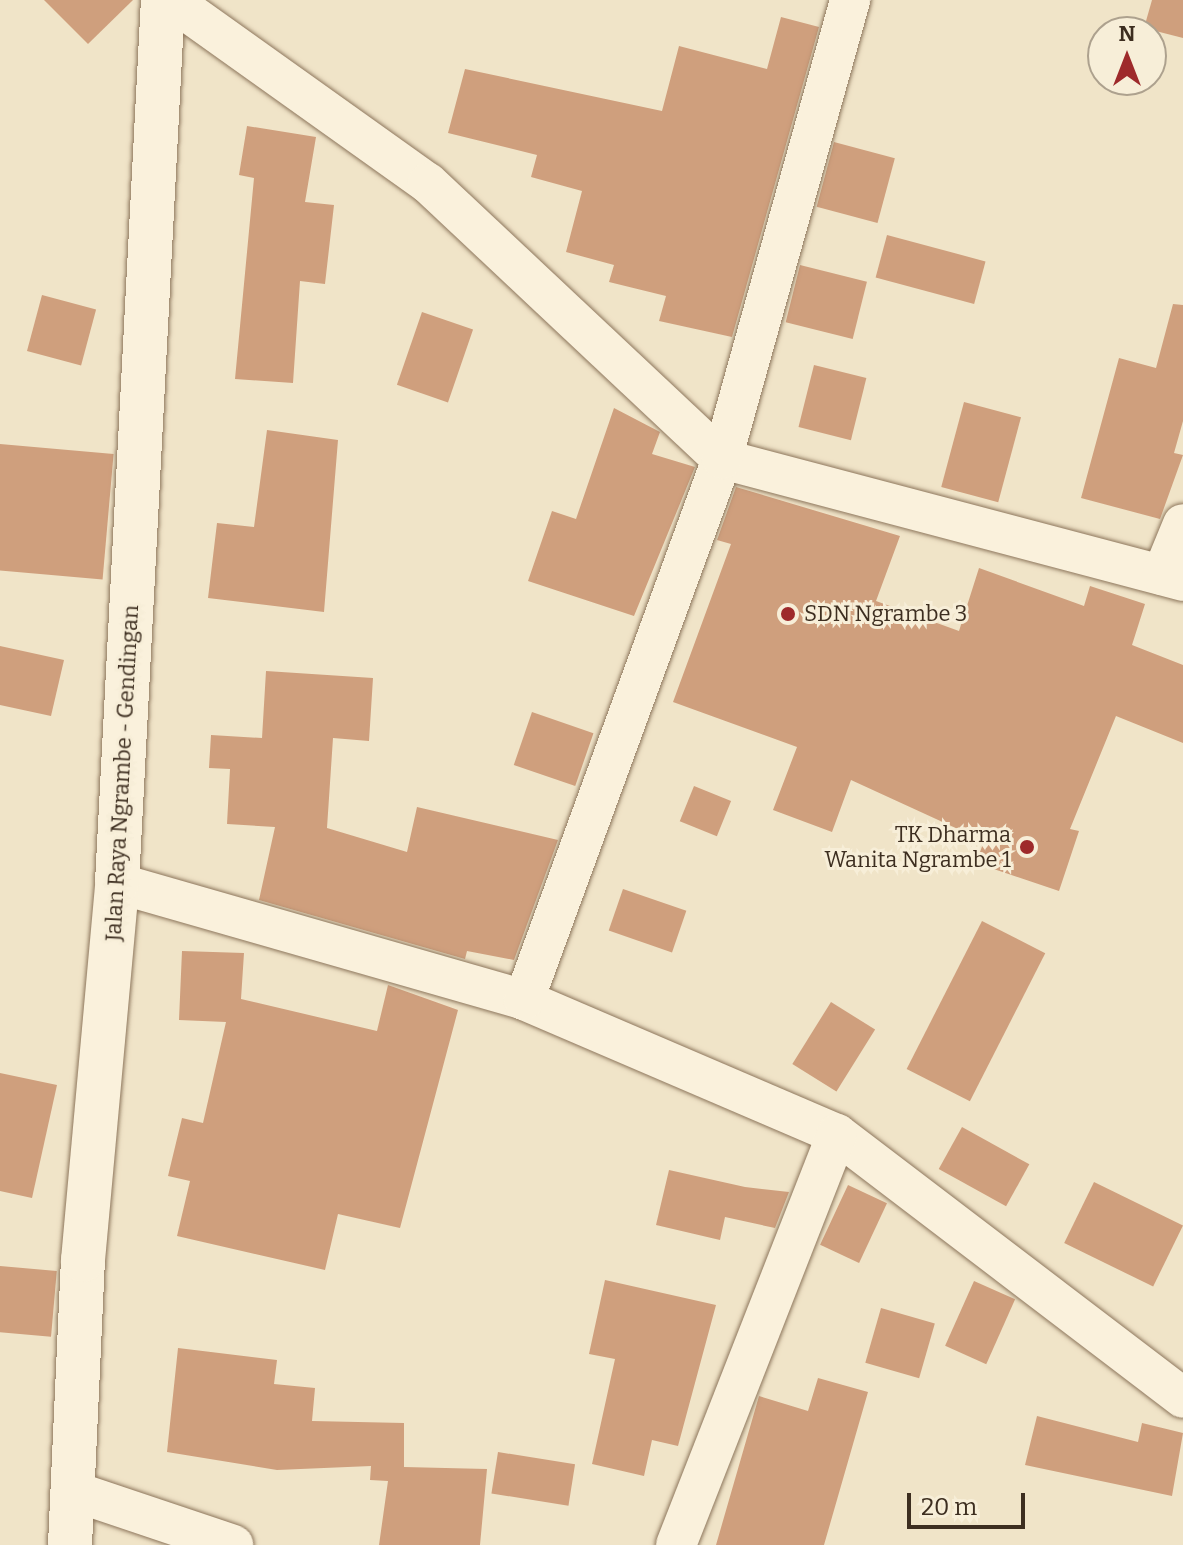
<!DOCTYPE html>
<style>
body{margin:0}
#map{position:relative;width:1183px;height:1545px;overflow:hidden;background:#f0e4c8;font-family:Bitter,serif}
div>[style]{position:absolute}
[style*='--x']{left:calc(var(--x)*1px);top:calc(var(--y)*1px);width:calc(var(--w)*1px);rotate:calc(var(--a)*1deg)}
.building>*{inset:0;background:#cf9f7d;transform-origin:0 0}
.roads{filter:drop-shadow(0 0 2px #8d765c) drop-shadow(0 0 2px #8d765c)}
.minor>*{height:40px;margin:-20px;padding:0 20px;transform-origin:20px;border-radius:20px;background:#faf1dc}
.secondary>*{height:44px;margin:-22px;padding:0 22px;transform-origin:22px;border-radius:22px;background:#faf1dc}
.dots>*{width:22px;height:22px;translate:-50% -50%;box-sizing:border-box;border:4px solid #f7eed8;border-radius:50%}
span{translate:-50% -50%;white-space:nowrap;text-align:center;line-height:1.15;-webkit-text-stroke:6px #f7eed8;paint-order:stroke}
.poi-label{font-size:22px;color:#3d2e20}
.left{translate:0 -50%;text-align:left}
.right{translate:-100% -50%;text-align:right}
.street-label{font-size:22px;color:#3d2e20}
.north{position:absolute;left:1087px;top:16px;width:80px;height:80px;box-sizing:border-box;background:#f7eed8;border:2px solid #ada18e;border-radius:50%;rotate:0deg;font-size:22px;font-weight:700;line-height:32px;text-align:center;color:#3d2e20}
.north::after{content:'';display:block;margin:auto;width:28px;height:36px;background:#9e2a2b;clip-path:polygon(50% 0,100% 100%,50% 72%,0 100%)}
.scale{position:absolute;left:907px;top:1493px;width:118px;height:36px;box-sizing:border-box;border:4px solid #3d2e20;border-top:0;padding-left:10px;font-size:24px;line-height:28px;white-space:nowrap;color:#3d2e20;-webkit-text-stroke:6px #f7eed8;paint-order:stroke}
</style>
<div id="map">
<div class="building">
<i style="clip-path:polygon(44px 0,133px 0,88px 44px)"></i>
<i style="clip-path:polygon(1152px 0,1183px 0,1183px 38px,1144px 28px)"></i>
<i style="clip-path:polygon(781px 17px,819px 27px,732px 337px,659px 321px,666px 296px,609px 282px,614px 265px,566px 252px,582px 191px,531px 177px,537px 155px,448px 133px,465px 69px,662px 111px,679px 46px,767px 69px)"></i>
<i style="clip-path:polygon(247px 126px,316px 137px,305px 202px,334px 205px,325px 284px,300px 281px,293px 383px,235px 379px,254px 178px,239px 175px)"></i>
<i style="left:834px;top:142px;width:63px;height:67px;rotate:15deg"></i>
<i style="left:887px;top:235px;width:102px;height:44px;rotate:15deg"></i>
<i style="left:800px;top:265px;width:69px;height:59px;rotate:14deg"></i>
<i style="left:42px;top:295px;width:56px;height:58px;rotate:15deg"></i>
<i style="clip-path:polygon(1173px 304px,1183px 305px,1183px 421px,1174px 453px,1183px 455px,1160px 519px,1081px 498px,1119px 358px,1156px 368px)"></i>
<i style="left:422px;top:312px;width:54px;height:77px;rotate:19deg"></i>
<i style="left:814px;top:365px;width:54px;height:64px;rotate:14deg"></i>
<i style="left:964px;top:402px;width:59px;height:88px;rotate:15deg"></i>
<i style="clip-path:polygon(614px 408px,660px 432px,652px 454px,695px 467px,634px 616px,528px 581px,552px 511px,576px 519px)"></i>
<i style="clip-path:polygon(267px 430px,338px 440px,324px 612px,208px 598px,217px 523px,254px 527px)"></i>
<i style="left:0;top:444px;width:114px;height:126px;rotate:5deg"></i>
<i style="clip-path:polygon(736px 487px,900px 536px,876px 601px,959px 631px,979px 568px,1084px 606px,1090px 586px,1145px 604px,1132px 645px,1183px 665px,1183px 743px,1116px 716px,1070px 829px,1079px 831px,1059px 891px,976px 863px,984px 841px,851px 780px,832px 832px,773px 810px,797px 747px,673px 702px,731px 544px,717px 540px)"></i>
<i style="clip-path:polygon(0 646px,64px 660px,51px 716px,0 705px)"></i>
<i style="clip-path:polygon(266px 671px,373px 678px,369px 741px,333px 738px,327px 828px,407px 852px,417px 807px,558px 840px,514px 960px,467px 951px,465px 959px,259px 900px,275px 827px,227px 824px,230px 769px,209px 768px,211px 735px,262px 738px)"></i>
<i style="left:532px;top:712px;width:65px;height:56px;rotate:19deg"></i>
<i style="left:694px;top:786px;width:40px;height:38px;rotate:22deg"></i>
<i style="left:623px;top:889px;width:67px;height:44px;rotate:19deg"></i>
<i style="left:982px;top:921px;width:71px;height:166px;rotate:27deg"></i>
<i style="clip-path:polygon(182px 951px,244px 953px,241px 999px,377px 1031px,388px 985px,458px 1010px,400px 1228px,338px 1214px,325px 1270px,177px 1236px,190px 1181px,168px 1176px,182px 1118px,203px 1123px,226px 1022px,179px 1020px)"></i>
<i style="left:831px;top:1002px;width:52px;height:73px;rotate:32deg"></i>
<i style="clip-path:polygon(0 1073px,57px 1085px,32px 1198px,0 1191px)"></i>
<i style="left:962px;top:1127px;width:77px;height:48px;rotate:29deg"></i>
<i style="clip-path:polygon(669px 1170px,745px 1187px,789px 1192px,775px 1228px,725px 1217px,720px 1240px,656px 1225px)"></i>
<i style="left:1094px;top:1182px;width:99px;height:68px;rotate:26deg"></i>
<i style="left:848px;top:1185px;width:43px;height:66px;rotate:25deg"></i>
<i style="left:0;top:1266px;width:57px;height:66px;rotate:5deg"></i>
<i style="clip-path:polygon(605px 1280px,716px 1305px,678px 1446px,652px 1440px,644px 1476px,592px 1464px,615px 1359px,589px 1354px)"></i>
<i style="left:974px;top:1281px;width:45px;height:71px;rotate:24deg"></i>
<i style="left:881px;top:1308px;width:56px;height:57px;rotate:16deg"></i>
<i style="clip-path:polygon(178px 1348px,277px 1360px,274px 1384px,315px 1388px,312px 1421px,404px 1423px,404px 1467px,487px 1469px,480px 1545px,379px 1545px,388px 1481px,370px 1480px,371px 1466px,277px 1470px,167px 1452px)"></i>
<i style="clip-path:polygon(818px 1378px,868px 1392px,824px 1545px,716px 1545px,759px 1396px,808px 1411px)"></i>
<i style="clip-path:polygon(1037px 1416px,1138px 1442px,1142px 1423px,1183px 1433px,1172px 1496px,1025px 1465px)"></i>
<i style="left:498px;top:1452px;width:78px;height:42px;rotate:9deg"></i>
</div>
<div class="roads">
<div class="minor">
<i style="--x:171;--y:0;--w:315;--a:35.5"></i>
<i style="--x:428;--y:183;--w:403;--a:43.2"></i>
<i style="--x:722;--y:459;--w:477;--a:14.8"></i>
<i style="--x:1162;--y:575;--w:55;--a:-67.6"></i>
<i style="--x:117;--y:883;--w:423;--a:16"></i>
<i style="--x:524;--y:1000;--w:340;--a:23.2"></i>
<i style="--x:837;--y:1134;--w:435;--a:37.3"></i>
<i style="--x:524;--y:1000;--w:576;--a:-69.9"></i>
<i style="--x:722;--y:459;--w:477;--a:-74.4"></i>
<i style="--x:73;--y:1491;--w:169;--a:18.6"></i>
<i style="--x:676;--y:1545;--w:441;--a:-68.6"></i>
</div>
<div class="secondary">
<i style="--x:70;--y:1545;--w:285;--a:-87.4"></i>
<i style="--x:83;--y:1260;--w:379;--a:-84.8"></i>
<i style="--x:117;--y:883;--w:884;--a:-87.02"></i>
</div>
</div>
<div class="dots">
<i style="left:788px;top:614px;background:#9e2a2b"></i>
<i style="left:1027px;top:847px;background:#9e2a2b"></i>
</div>
<div class="poi-label">
<span class="left" style="left:804px;top:614px">SDN Ngrambe 3</span>
<span class="right" style="left:1011px;top:847px">TK Dharma<br>Wanita Ngrambe 1</span>
</div>
<div class="street-label">
<span style="left:122px;top:773px;rotate:-87deg">Jalan Raya Ngrambe - Gendingan</span>
</div>
<div class="north">N</div>
<div class="scale">20 m</div>
</div>
